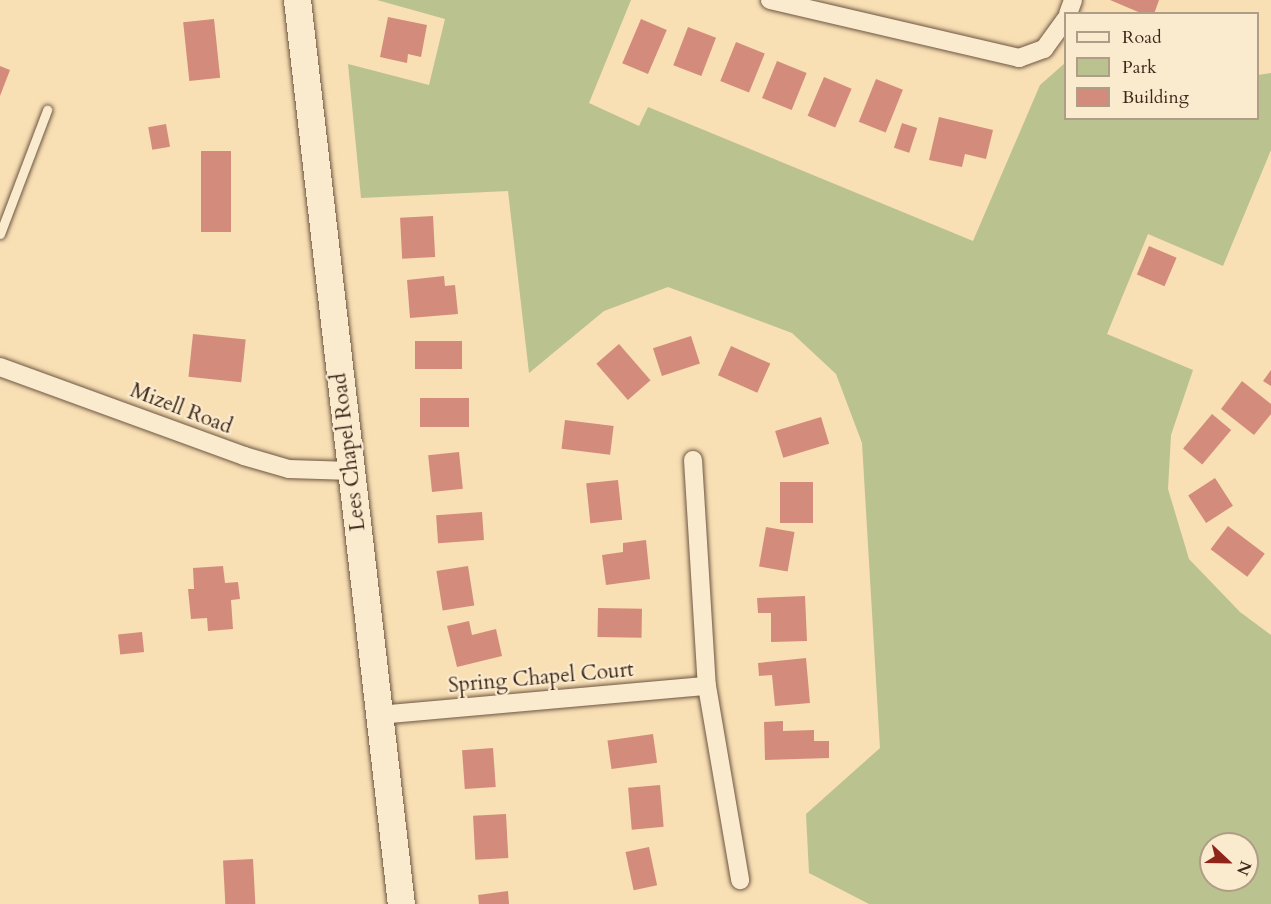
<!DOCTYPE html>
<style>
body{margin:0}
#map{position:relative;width:1271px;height:904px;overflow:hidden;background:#f8dfb4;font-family:Cardo,serif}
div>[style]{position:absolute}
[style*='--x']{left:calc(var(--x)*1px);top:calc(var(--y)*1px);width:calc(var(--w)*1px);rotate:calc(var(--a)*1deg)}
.green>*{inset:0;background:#bac28f}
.building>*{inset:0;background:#d38c7b;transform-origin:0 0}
.roads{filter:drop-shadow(0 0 2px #6d5642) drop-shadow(0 0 2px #6d5642)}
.service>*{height:9px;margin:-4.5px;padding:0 4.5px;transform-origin:4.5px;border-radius:4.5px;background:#faeace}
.minor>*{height:18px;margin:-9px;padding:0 9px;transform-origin:9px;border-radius:9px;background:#faeace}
.secondary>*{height:27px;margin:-13.5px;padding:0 13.5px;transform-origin:13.5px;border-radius:13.5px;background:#faeace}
span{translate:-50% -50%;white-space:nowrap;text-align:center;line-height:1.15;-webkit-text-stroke:4.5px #faeace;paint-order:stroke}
.street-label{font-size:21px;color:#3f291c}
.legend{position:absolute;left:1064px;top:12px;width:195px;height:108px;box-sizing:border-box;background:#faeace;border:2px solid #af9d87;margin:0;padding:8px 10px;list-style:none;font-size:18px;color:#3f291c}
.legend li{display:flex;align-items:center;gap:12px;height:30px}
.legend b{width:30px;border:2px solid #af9d87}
.north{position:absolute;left:1199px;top:832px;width:60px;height:60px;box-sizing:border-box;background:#faeace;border:2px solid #af9d87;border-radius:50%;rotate:112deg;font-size:16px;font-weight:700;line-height:24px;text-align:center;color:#3f291c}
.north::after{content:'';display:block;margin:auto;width:21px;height:27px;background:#8f2418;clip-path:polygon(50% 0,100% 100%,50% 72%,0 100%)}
</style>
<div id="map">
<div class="green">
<i style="clip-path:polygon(evenodd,377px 0,631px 0,589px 103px,639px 126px,648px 107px,973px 241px,1040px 85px,1065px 63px,1066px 118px,1258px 118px,1258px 75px,1271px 73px,1271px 150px,1223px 266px,1148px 234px,1107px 334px,1193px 370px,1171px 435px,1168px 489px,1189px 559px,1240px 612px,1271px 635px,1271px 904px,869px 904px,809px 873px,806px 814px,880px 748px,862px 443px,836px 374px,792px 333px,668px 287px,604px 311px,529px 373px,508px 191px,361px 198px,348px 64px,429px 85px,445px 19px,377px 0,1211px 844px,1247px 844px,1247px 880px,1211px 880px,1211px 844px)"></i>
</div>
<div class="building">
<i style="clip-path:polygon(1110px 0,1159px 0,1154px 14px,1143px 14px)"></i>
<i style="clip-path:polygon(388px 17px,427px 25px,421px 57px,408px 54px,407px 63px,380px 57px)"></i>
<i style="left:214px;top:19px;width:59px;height:31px;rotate:84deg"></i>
<i style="left:641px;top:19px;width:28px;height:48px;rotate:23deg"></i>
<i style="left:688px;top:27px;width:30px;height:41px;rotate:21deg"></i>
<i style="left:736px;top:42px;width:31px;height:42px;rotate:22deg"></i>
<i style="left:777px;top:61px;width:32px;height:40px;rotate:22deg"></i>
<i style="clip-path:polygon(0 66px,10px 70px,0 96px)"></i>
<i style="left:824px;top:77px;width:30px;height:42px;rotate:23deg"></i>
<i style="left:876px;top:79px;width:29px;height:46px;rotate:22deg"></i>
<i style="clip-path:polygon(939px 117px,993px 130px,986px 159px,965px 154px,962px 167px,929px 160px)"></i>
<i style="left:902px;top:123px;width:16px;height:26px;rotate:18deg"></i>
<i style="left:166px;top:124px;width:23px;height:18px;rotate:80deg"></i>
<i style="left:201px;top:151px;width:30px;height:81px"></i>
<i style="left:433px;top:216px;width:41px;height:33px;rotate:87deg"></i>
<i style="left:1149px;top:246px;width:30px;height:31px;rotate:23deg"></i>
<i style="clip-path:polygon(444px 276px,445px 286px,455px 285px,458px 314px,410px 318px,407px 280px)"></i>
<i style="left:193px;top:334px;width:53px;height:43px;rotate:6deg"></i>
<i style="left:691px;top:336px;width:29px;height:40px;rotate:72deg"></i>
<i style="left:462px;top:341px;width:28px;height:47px;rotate:90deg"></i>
<i style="left:619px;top:344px;width:48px;height:30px;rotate:49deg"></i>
<i style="left:731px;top:346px;width:43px;height:32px;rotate:24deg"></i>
<i style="clip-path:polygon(1271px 370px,1271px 386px,1263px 381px)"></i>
<i style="clip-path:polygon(1242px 381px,1271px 404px,1271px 414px,1254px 435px,1221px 409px)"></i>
<i style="left:469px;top:398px;width:29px;height:49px;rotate:90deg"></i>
<i style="left:1212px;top:414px;width:25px;height:45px;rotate:40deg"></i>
<i style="left:821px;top:417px;width:28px;height:48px;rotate:73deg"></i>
<i style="left:565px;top:420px;width:49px;height:29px;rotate:7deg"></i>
<i style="left:459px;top:452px;width:37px;height:31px;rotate:84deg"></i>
<i style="left:1215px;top:478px;width:33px;height:32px;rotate:57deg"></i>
<i style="left:618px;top:480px;width:40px;height:32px;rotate:84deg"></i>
<i style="left:813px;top:482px;width:41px;height:33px;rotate:90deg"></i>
<i style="left:482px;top:512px;width:28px;height:46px;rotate:86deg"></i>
<i style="left:1228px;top:526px;width:46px;height:29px;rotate:37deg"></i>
<i style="left:766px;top:527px;width:29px;height:40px;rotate:10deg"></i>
<i style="clip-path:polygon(646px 540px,650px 579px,606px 585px,602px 555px,623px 552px,623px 543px)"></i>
<i style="clip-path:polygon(223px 566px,225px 583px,238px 582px,240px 599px,231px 600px,233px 629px,208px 631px,207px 618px,191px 619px,188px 589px,194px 589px,193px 568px)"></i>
<i style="left:468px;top:566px;width:40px;height:32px;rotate:81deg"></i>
<i style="clip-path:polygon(805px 596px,807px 641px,771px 642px,771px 613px,758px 613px,757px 598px)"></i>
<i style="left:598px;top:608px;width:44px;height:29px;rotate:1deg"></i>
<i style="clip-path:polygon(469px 621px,472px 635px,496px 629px,502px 656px,457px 667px,447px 626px)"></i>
<i style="left:142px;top:632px;width:20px;height:24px;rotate:84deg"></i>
<i style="clip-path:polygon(806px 658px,810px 703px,775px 706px,772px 675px,759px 676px,758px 663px)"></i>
<i style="clip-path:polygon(783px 721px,783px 731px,814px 730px,814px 741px,829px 741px,829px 758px,765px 760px,764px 722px)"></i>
<i style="left:653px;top:734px;width:29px;height:46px;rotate:82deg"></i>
<i style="left:493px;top:748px;width:39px;height:31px;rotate:86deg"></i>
<i style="left:660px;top:785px;width:42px;height:32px;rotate:85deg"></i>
<i style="left:506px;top:814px;width:44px;height:33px;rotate:87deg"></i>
<i style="left:649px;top:847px;width:39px;height:24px;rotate:78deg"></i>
<i style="left:253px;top:859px;width:45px;height:30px;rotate:87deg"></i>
<i style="clip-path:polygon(508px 891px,509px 904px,479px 904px,478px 895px)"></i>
</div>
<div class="roads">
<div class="service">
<i style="--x:0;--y:234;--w:133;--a:-69.2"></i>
</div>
<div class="minor">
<i style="--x:770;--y:0;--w:256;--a:13.1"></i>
<i style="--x:1019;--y:58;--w:27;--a:-20"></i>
<i style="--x:1044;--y:49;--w:37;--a:-54"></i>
<i style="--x:1068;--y:14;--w:15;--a:-70"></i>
<i style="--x:0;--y:367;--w:260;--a:20"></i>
<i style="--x:244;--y:456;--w:47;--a:16.1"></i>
<i style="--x:289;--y:469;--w:62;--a:1.8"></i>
<i style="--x:693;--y:460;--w:226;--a:86.5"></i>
<i style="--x:707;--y:686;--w:197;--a:80.3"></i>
<i style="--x:379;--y:715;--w:329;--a:-5.1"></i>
</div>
<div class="secondary">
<i style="--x:297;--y:0;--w:910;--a:83.44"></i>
</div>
</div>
<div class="street-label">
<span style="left:181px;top:409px;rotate:21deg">Mizell Road</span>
<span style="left:349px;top:452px;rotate:-97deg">Lees Chapel Road</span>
<span style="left:541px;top:678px;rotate:-5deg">Spring Chapel Court</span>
</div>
<ul class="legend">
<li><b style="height:8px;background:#faeace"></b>Road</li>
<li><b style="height:16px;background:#bac28f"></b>Park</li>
<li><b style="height:16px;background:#d38c7b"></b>Building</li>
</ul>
<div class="north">N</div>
</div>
